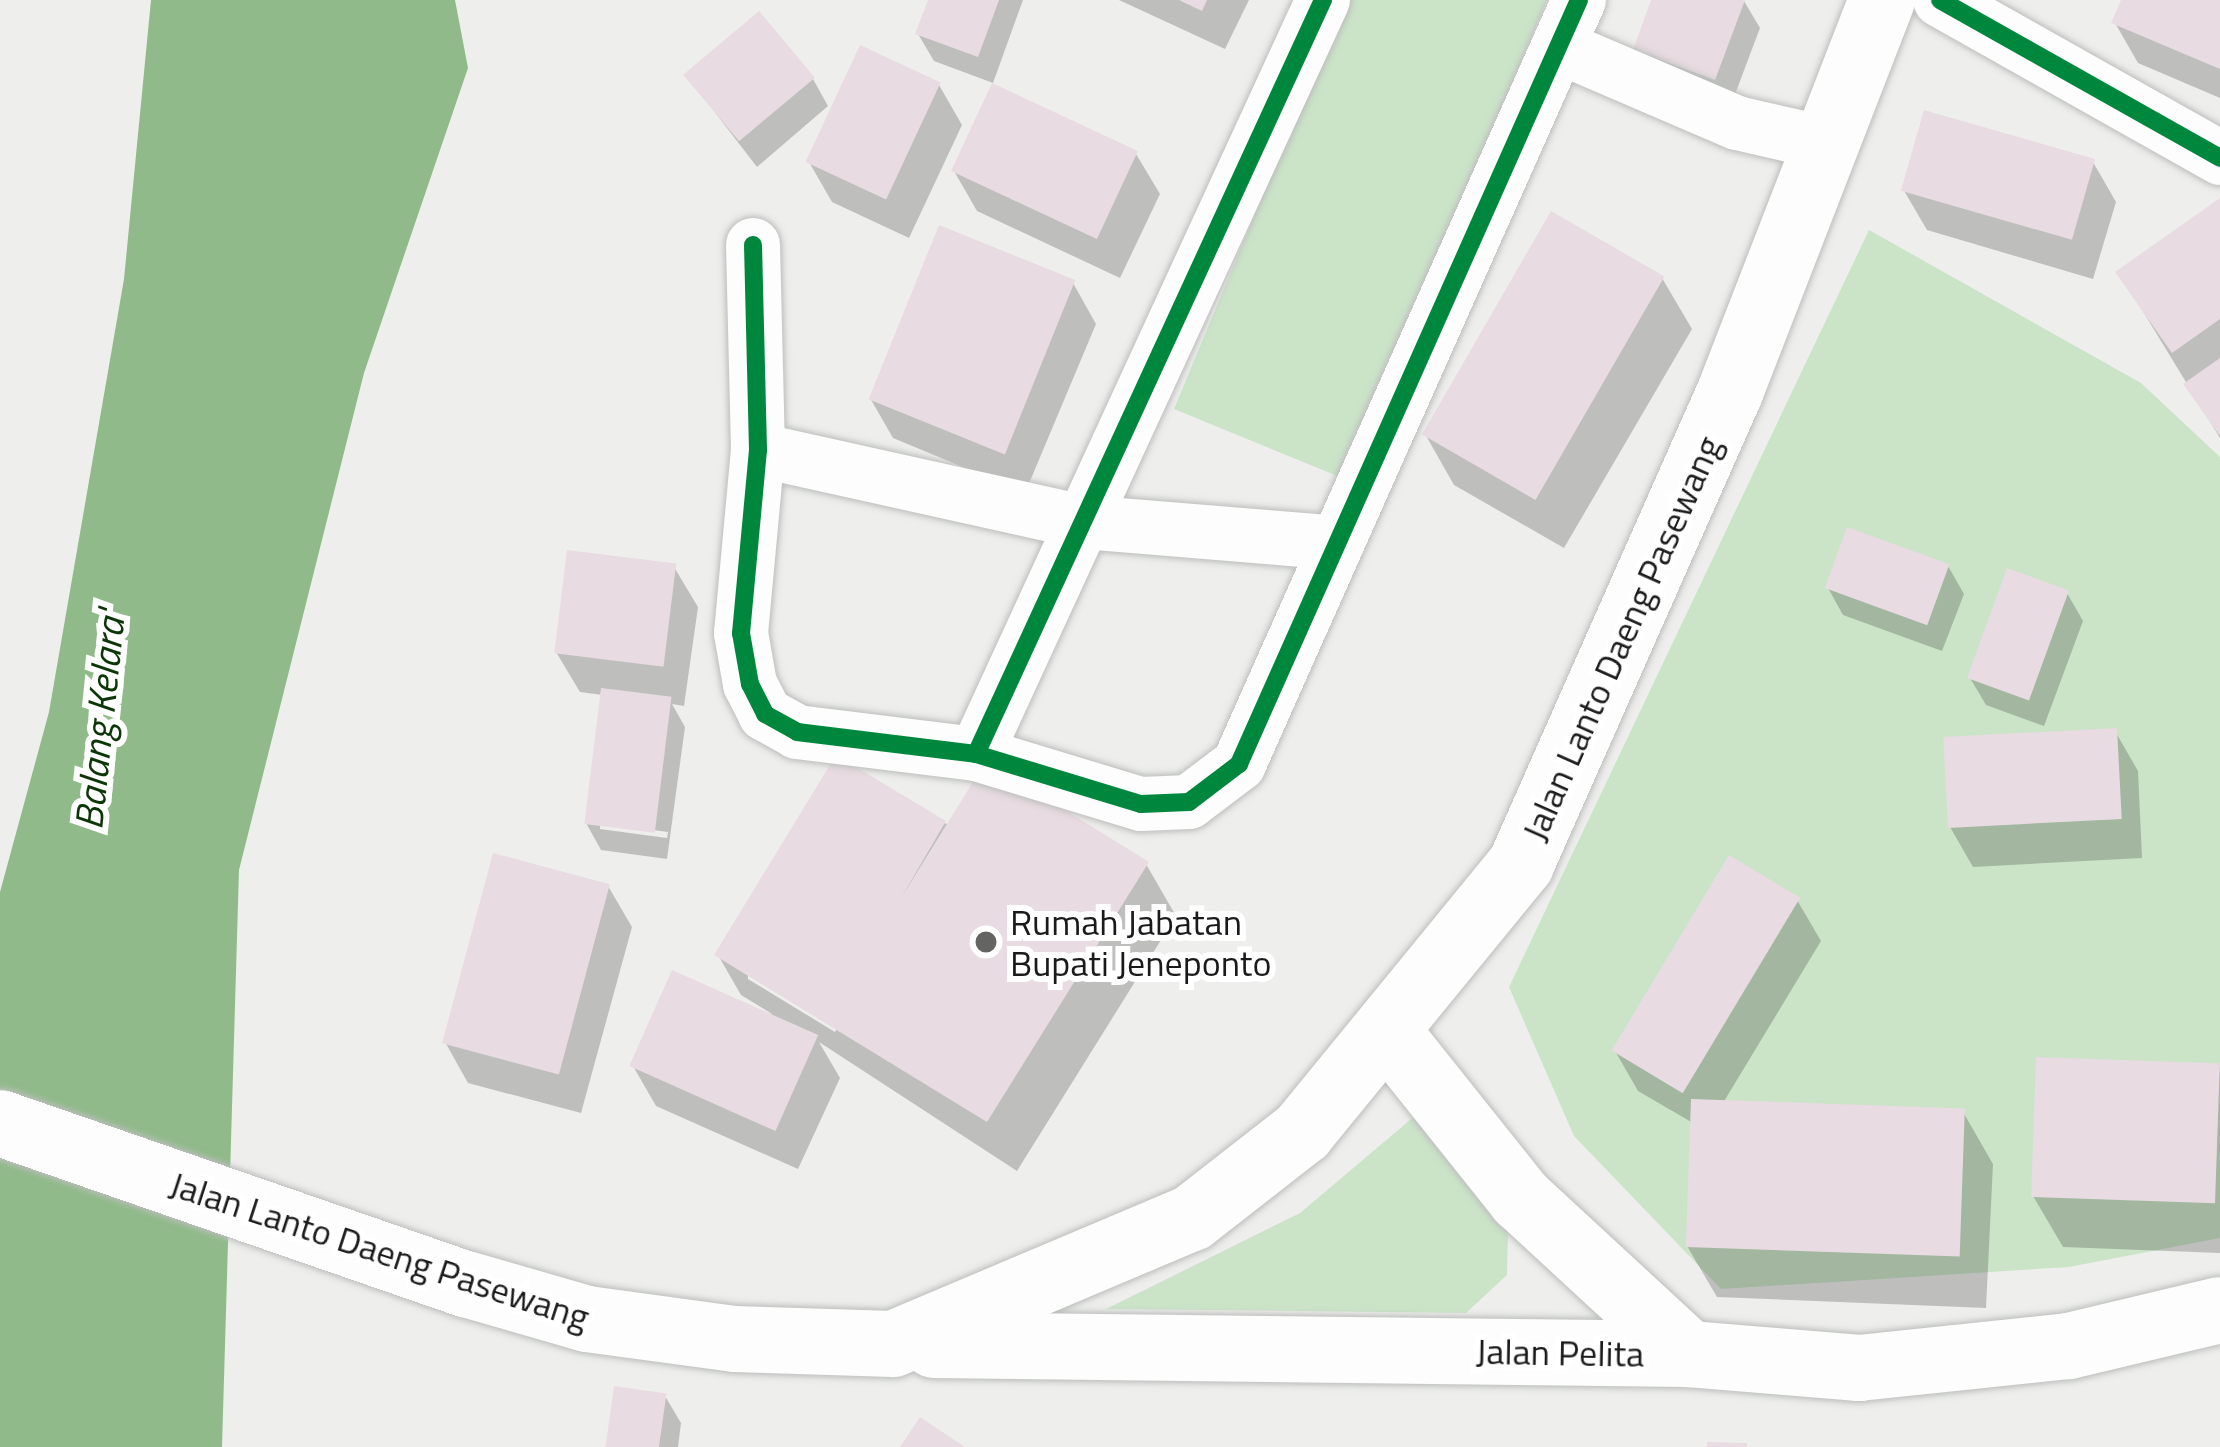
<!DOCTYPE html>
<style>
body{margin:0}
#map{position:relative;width:2220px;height:1447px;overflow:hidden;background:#eeefed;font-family:"Titillium Web",sans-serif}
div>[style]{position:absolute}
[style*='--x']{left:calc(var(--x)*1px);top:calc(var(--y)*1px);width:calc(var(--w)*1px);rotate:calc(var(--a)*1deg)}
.green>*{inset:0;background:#cbe4c8}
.water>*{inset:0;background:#90ba8a}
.shadow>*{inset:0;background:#0003}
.building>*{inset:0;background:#e8dbe1;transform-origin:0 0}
.roads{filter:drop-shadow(0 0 3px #bcbebc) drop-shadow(0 0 3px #bcbebc)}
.minor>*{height:54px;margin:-27px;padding:0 27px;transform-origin:27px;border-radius:27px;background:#fcfdfc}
.highway>*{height:66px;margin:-33px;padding:0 33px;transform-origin:33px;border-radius:33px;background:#fcfdfc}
.cycleway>*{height:18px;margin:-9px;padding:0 9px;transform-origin:9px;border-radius:9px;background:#00873e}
.dots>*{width:33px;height:33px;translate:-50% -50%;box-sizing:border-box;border:6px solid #fff;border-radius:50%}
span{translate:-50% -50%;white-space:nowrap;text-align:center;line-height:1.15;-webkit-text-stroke:12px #fff;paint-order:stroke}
.street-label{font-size:36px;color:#191a19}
.poi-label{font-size:36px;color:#191a19}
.left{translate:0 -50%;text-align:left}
.water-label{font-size:39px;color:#0d3608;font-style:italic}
</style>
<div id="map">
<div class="green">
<i style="clip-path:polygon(1344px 0,1547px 0,1347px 480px,1174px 409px)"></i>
<i style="clip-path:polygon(1869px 230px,2141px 383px,2220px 457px,2220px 1238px,2069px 1267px,1721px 1289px,1574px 1136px,1509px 987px)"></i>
<i style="clip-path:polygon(1423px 1109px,1508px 1230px,1507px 1275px,1466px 1313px,1106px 1309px,1300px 1213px)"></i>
</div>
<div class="water">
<i style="clip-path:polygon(151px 0,455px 0,468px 68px,364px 373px,239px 870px,222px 1447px,0 1447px,0 892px,49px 712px,124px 279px)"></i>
</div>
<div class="shadow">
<i style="clip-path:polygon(931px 0,1023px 0,993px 83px,934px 61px,918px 34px)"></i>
<i style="clip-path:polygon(1119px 0,1249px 0,1225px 49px)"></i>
<i style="clip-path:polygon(1654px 0,1744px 1px,1760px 28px,1731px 105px,1636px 50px)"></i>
<i style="clip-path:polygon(2125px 0,2220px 0,2220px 98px,2138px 63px,2115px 23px)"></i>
<i style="clip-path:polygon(687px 76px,813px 79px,828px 106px,757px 167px)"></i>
<i style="clip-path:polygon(939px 85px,962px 125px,909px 238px,832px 202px,809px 162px)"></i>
<i style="clip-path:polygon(1136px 154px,1160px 194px,1120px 278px,977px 211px,954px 171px)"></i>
<i style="clip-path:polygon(2093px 162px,2116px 202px,2093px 279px,1927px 230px,1903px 189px)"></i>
<i style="clip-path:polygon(2220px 207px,2220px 438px,2119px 272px)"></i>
<i style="clip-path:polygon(1662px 278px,1692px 329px,1564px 548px,1454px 485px,1425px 434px)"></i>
<i style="clip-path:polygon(1073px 283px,1096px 324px,1025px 493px,893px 438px,870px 398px)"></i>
<i style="clip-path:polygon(1948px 566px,1964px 594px,1942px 651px,1843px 615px,1828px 588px)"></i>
<i style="clip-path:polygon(evenodd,674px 567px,698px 607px,684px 706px,672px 704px,685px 727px,667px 859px,601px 850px,586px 823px,603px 695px,580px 692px,556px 652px,674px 567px,600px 823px,668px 832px,667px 838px,600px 829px,600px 823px)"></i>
<i style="clip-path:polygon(2067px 593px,2083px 621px,2044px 726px,1986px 705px,1970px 678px)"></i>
<i style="clip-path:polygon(2115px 731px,2138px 771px,2142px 858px,1973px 867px,1950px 827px)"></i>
<i style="clip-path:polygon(evenodd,943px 823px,1146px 864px,1176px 916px,1017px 1171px,819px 1042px,840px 1078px,798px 1169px,656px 1106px,633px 1066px,772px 1014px,741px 995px,718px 955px,943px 823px,748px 972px,838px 1026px,835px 1032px,748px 979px,748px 972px)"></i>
<i style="clip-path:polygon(608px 886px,632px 927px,581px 1113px,468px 1083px,445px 1042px)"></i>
<i style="clip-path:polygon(1797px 900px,1821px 941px,1723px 1103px,1963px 1112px,1993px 1164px,1986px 1308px,1717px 1297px,1687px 1246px,1693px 1123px,1638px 1091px,1615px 1051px)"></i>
<i style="clip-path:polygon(2220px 1067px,2220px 1253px,2063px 1247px,2033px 1196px)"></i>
<i style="clip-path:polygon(665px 1396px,681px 1423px,678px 1447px,609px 1447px)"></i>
</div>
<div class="building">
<i style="clip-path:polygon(928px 0,999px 0,978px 57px,915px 34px)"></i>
<i style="clip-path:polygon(1179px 0,1207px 0,1202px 11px)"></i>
<i style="clip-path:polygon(1651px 0,1745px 0,1715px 80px,1633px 50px)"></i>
<i style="clip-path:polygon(2121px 0,2220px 0,2220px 69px,2111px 23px)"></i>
<i style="left:759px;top:11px;width:87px;height:99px;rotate:50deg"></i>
<i style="left:860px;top:45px;width:89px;height:129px;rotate:25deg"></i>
<i style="left:992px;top:83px;width:161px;height:97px;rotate:25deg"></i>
<i style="left:1924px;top:110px;width:178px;height:84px;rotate:16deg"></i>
<i style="clip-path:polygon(2220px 198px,2220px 319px,2172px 353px,2115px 272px)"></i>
<i style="left:1551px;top:211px;width:131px;height:258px;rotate:30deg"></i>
<i style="left:939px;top:225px;width:147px;height:188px;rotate:22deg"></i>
<i style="clip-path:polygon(2220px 358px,2220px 436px,2183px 384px)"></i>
<i style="left:1847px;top:527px;width:109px;height:65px;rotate:20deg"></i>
<i style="left:567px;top:550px;width:110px;height:104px;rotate:7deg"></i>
<i style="left:2007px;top:568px;width:66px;height:117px;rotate:20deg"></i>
<i style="left:601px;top:688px;width:71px;height:137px;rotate:7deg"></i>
<i style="left:2117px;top:728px;width:91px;height:174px;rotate:87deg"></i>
<i style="clip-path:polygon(836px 755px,946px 821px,901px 898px,986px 761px,1149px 862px,987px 1122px,714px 955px)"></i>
<i style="left:493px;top:853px;width:121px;height:197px;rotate:15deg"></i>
<i style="left:1729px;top:855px;width:83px;height:228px;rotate:31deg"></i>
<i style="left:672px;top:970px;width:160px;height:105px;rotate:24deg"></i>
<i style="left:2036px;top:1057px;width:184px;height:140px;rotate:2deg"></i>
<i style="left:1691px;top:1099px;width:274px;height:148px;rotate:2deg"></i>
<i style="left:614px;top:1386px;width:53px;height:62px;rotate:8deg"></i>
<i style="clip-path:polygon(920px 1417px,965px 1447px,900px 1447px)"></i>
<i style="clip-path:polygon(1707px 1442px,1747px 1443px,1747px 1447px,1707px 1447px)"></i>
</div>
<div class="roads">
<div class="minor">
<i style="--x:1940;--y:0;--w:322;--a:29.4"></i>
<i style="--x:1562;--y:48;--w:190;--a:23.2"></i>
<i style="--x:1737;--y:123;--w:94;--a:12.9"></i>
<i style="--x:753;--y:245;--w:205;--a:88.6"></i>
<i style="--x:758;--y:450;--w:184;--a:95.3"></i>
<i style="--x:741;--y:633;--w:52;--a:80"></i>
<i style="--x:750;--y:684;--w:34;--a:63"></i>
<i style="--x:765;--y:714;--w:37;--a:29"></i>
<i style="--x:797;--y:732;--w:180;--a:7"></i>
<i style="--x:976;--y:754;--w:830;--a:-65.29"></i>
<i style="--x:758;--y:450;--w:334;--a:12.5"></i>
<i style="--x:1084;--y:522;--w:254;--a:4.7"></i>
<i style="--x:976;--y:754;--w:172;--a:16.9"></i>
<i style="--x:1141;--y:804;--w:48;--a:-2.4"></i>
<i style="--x:1189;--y:802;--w:63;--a:-37.2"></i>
<i style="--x:1239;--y:764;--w:836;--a:-66.01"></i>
</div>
<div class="highway">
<i style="--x:1390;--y:1035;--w:210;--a:51.4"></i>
<i style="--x:1521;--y:1199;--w:229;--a:42.7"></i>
<i style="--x:0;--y:1123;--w:493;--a:19.1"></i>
<i style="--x:466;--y:1284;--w:126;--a:16.1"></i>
<i style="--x:587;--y:1319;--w:148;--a:7.7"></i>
<i style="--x:734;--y:1339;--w:159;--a:1.8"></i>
<i style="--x:893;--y:1344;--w:324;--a:-22.9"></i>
<i style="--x:1192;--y:1218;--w:140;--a:-38"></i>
<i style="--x:1302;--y:1132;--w:346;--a:-50.7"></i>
<i style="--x:1521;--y:864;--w:516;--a:-66.12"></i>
<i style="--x:1730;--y:392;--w:420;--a:-68.8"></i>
<i style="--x:934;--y:1345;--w:755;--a:0.68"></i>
<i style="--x:1689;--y:1354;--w:171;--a:4.7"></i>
<i style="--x:1859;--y:1368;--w:211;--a:-6"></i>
<i style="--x:2069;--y:1346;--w:155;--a:-13.4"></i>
</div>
</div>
<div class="cycleway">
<i style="--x:1940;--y:0;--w:322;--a:29.4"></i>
<i style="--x:753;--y:245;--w:205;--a:88.6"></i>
<i style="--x:758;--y:450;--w:184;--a:95.3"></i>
<i style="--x:741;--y:633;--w:52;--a:80"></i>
<i style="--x:750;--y:684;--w:34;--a:63"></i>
<i style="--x:765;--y:714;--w:37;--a:29"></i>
<i style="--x:797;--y:732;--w:180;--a:7"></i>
<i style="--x:976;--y:754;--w:830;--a:-65.29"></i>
<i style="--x:976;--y:754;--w:172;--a:16.9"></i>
<i style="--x:1141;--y:804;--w:48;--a:-2.4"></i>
<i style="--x:1189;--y:802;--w:63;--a:-37.2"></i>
<i style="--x:1239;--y:764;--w:836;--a:-66.01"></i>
</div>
<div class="dots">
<i style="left:986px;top:942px;background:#646563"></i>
</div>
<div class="street-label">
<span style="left:1621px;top:638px;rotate:-66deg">Jalan Lanto Daeng Pasewang</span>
<span style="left:380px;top:1250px;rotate:18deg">Jalan Lanto Daeng Pasewang</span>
<span style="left:1560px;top:1352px;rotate:1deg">Jalan Pelita</span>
</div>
<div class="poi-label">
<span class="left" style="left:1010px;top:942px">Rumah Jabatan<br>Bupati Jeneponto</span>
</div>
<div class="water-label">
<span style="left:100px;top:720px;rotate:-84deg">Balang Kelara'</span>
</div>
</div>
